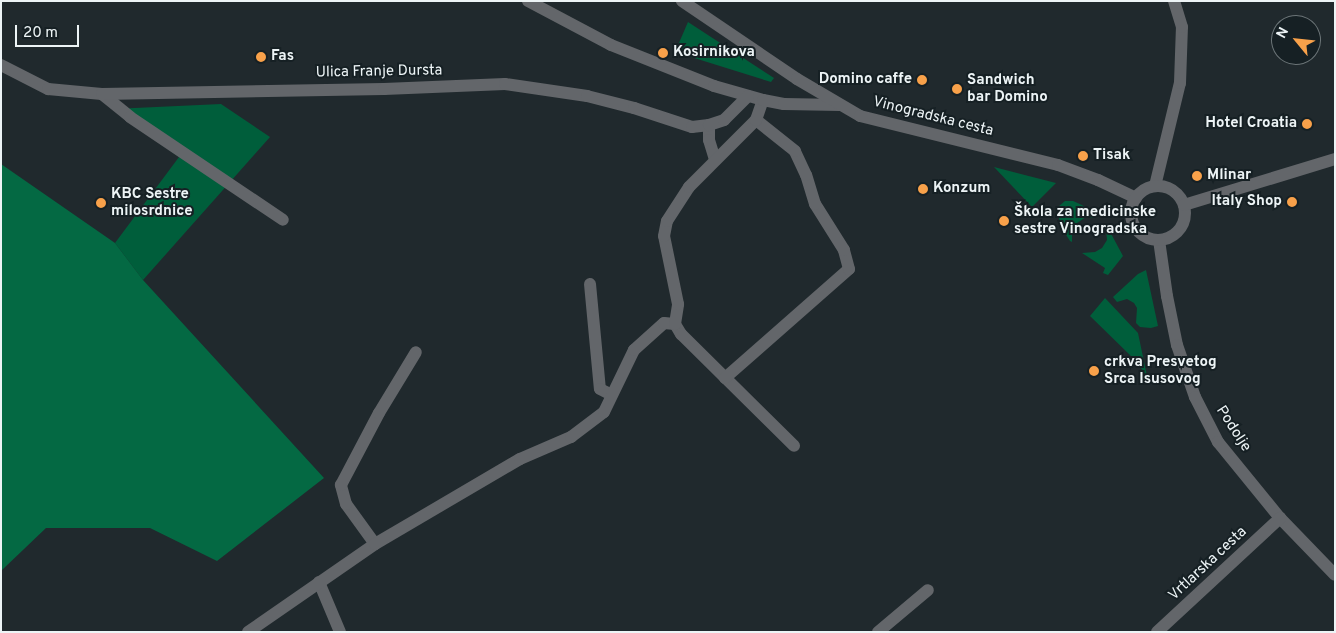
<!DOCTYPE html>
<meta charset="utf-8">
<style>
body{margin:0}
#map{position:relative;width:1336px;height:633px;overflow:hidden;background:#20292d;font-family:Overpass,sans-serif}
div>[style]{position:absolute}
[style*='--x']{left:calc(var(--x)*1px);top:calc(var(--y)*1px);width:calc(var(--w)*1px);rotate:calc(var(--a)*1deg)}
.green>*{inset:0;background:#005e3b}
.forest>*{inset:0;background:#046943}
.service>*{height:12px;margin:-6px;padding:0 6px;transform-origin:6px;border-radius:6px;background:#63666a}
.minor>*{height:12px;margin:-6px;padding:0 6px;transform-origin:6px;border-radius:6px;background:#63666a}
.tertiary>*{height:12px;margin:-6px;padding:0 6px;transform-origin:6px;border-radius:6px;background:#63666a}
.tertiary>.ring{margin:-6px;padding:0;box-sizing:content-box;background:none;border:12px solid #63666a;border-radius:50%}
.dots>*{width:14px;height:14px;translate:-50% -50%;box-sizing:border-box;border:2px solid #162024;border-radius:50%}
span{translate:-50% -50%;white-space:nowrap;text-align:center;line-height:1.15;-webkit-text-stroke:4px #162024;paint-order:stroke}
.poi-label{font-size:15px;color:#edf4f6;font-weight:700}
.left{translate:0 -50%;text-align:left}
.right{translate:-100% -50%;text-align:right}
.street-label{font-size:15px;color:#edf4f6}
.frame{position:absolute;inset:0;border:2px solid #edf4f6;pointer-events:none}
.north{position:absolute;left:1271px;top:15px;width:50px;height:50px;box-sizing:border-box;background:#162024;border:1px solid #6c7578;border-radius:50%;rotate:298deg;font-size:14px;font-weight:700;line-height:20px;text-align:center;color:#edf4f6}
.north::after{content:'';display:block;margin:auto;width:18px;height:22px;background:#f8a14a;clip-path:polygon(50% 0,100% 100%,50% 72%,0 100%)}
.scale{position:absolute;left:15px;top:25px;width:64px;height:22px;box-sizing:border-box;border:2px solid #edf4f6;border-top:0;padding-left:6px;font-size:15px;line-height:18px;white-space:nowrap;color:#edf4f6;-webkit-text-stroke:4px #162024;paint-order:stroke}
</style>
<div id="map">
<div class="green">
<i style="clip-path:polygon(688px 22px,774px 78px,771px 82px,675px 52px)"></i>
<i style="clip-path:polygon(221px 104px,270px 137px,143px 280px,115px 243px,179px 157px,113px 109px)"></i>
<i style="clip-path:polygon(994px 167px,1056px 183px,1032px 207px)"></i>
<i style="clip-path:polygon(1065px 201px,1073px 201px,1082px 205px,1097px 216px,1095px 218px,1086px 217px,1077px 223px,1072px 229px,1072px 242px,1070px 241px,1063px 230px,1057px 213px,1059px 206px)"></i>
<i style="clip-path:polygon(1108px 228px,1123px 256px,1108px 275px,1103px 273px,1105px 268px,1082px 253px,1095px 252px,1102px 248px,1107px 240px,1106px 229px)"></i>
<i style="clip-path:polygon(1146px 270px,1158px 326px,1151px 328px,1140px 327px,1136px 323px,1137px 308px,1134px 303px,1127px 299px,1117px 302px,1113px 297px,1138px 274px)"></i>
<i style="clip-path:polygon(1105px 298px,1138px 333px,1147px 376px,1134px 359px,1090px 316px)"></i>
</div>
<div class="forest">
<i style="clip-path:polygon(1px 164px,115px 243px,143px 280px,324px 478px,217px 561px,150px 528px,46px 528px,1px 571px)"></i>
</div>
<div class="service">
<i style="--x:102;--y:94;--w:36;--a:39"></i>
<i style="--x:130;--y:117;--w:184;--a:33.9"></i>
<i style="--x:709;--y:125;--w:15;--a:90"></i>
<i style="--x:709;--y:140;--w:21;--a:73"></i>
<i style="--x:590;--y:284;--w:105;--a:84.6"></i>
<i style="--x:600;--y:389;--w:13;--a:27"></i>
<i style="--x:675;--y:324;--w:12;--a:59"></i>
<i style="--x:681;--y:334;--w:159;--a:44.7"></i>
<i style="--x:725;--y:378;--w:165;--a:-41.3"></i>
<i style="--x:849;--y:269;--w:20;--a:-105"></i>
<i style="--x:844;--y:250;--w:54;--a:-122.2"></i>
<i style="--x:815;--y:204;--w:30;--a:-107"></i>
<i style="--x:806;--y:175;--w:26;--a:-115"></i>
<i style="--x:795;--y:151;--w:50;--a:-141.5"></i>
<i style="--x:375;--y:544;--w:49;--a:-125.9"></i>
<i style="--x:346;--y:504;--w:20;--a:-105"></i>
<i style="--x:341;--y:485;--w:81;--a:-62.2"></i>
<i style="--x:379;--y:413;--w:71;--a:-58.8"></i>
<i style="--x:319;--y:582;--w:54;--a:67.2"></i>
<i style="--x:248;--y:632;--w:155;--a:-34.7"></i>
<i style="--x:375;--y:544;--w:168;--a:-30.4"></i>
<i style="--x:520;--y:459;--w:56;--a:-23.3"></i>
<i style="--x:571;--y:437;--w:41;--a:-37.1"></i>
<i style="--x:604;--y:412;--w:69;--a:-64.2"></i>
<i style="--x:634;--y:350;--w:40;--a:-42"></i>
<i style="--x:664;--y:323;--w:11;--a:5"></i>
<i style="--x:675;--y:324;--w:20;--a:-81"></i>
<i style="--x:678;--y:304;--w:69;--a:-101.6"></i>
<i style="--x:664;--y:236;--w:15;--a:-79"></i>
<i style="--x:667;--y:221;--w:40;--a:-57.1"></i>
<i style="--x:689;--y:187;--w:95;--a:-45"></i>
<i style="--x:756;--y:120;--w:21;--a:-71"></i>
<i style="--x:878;--y:632;--w:65;--a:-40"></i>
</div>
<div class="minor">
<i style="--x:528;--y:1;--w:94;--a:27.9"></i>
<i style="--x:611;--y:45;--w:111;--a:21.7"></i>
<i style="--x:714;--y:86;--w:51;--a:15.9"></i>
<i style="--x:763;--y:100;--w:21;--a:11"></i>
<i style="--x:784;--y:104;--w:56;--a:1"></i>
<i style="--x:1;--y:65;--w:53;--a:27.1"></i>
<i style="--x:48;--y:89;--w:54;--a:5.3"></i>
<i style="--x:102;--y:94;--w:282;--a:-1"></i>
<i style="--x:384;--y:89;--w:121;--a:-2.4"></i>
<i style="--x:505;--y:84;--w:83;--a:8.3"></i>
<i style="--x:587;--y:96;--w:49;--a:14.3"></i>
<i style="--x:634;--y:108;--w:61;--a:18.1"></i>
<i style="--x:692;--y:127;--w:17;--a:-7"></i>
<i style="--x:709;--y:125;--w:16;--a:-18"></i>
<i style="--x:724;--y:120;--w:34;--a:-45"></i>
<i style="--x:1155;--y:186;--w:106;--a:-76.4"></i>
<i style="--x:1180;--y:83;--w:56;--a:-88"></i>
<i style="--x:1182;--y:27;--w:27;--a:-107"></i>
<i style="--x:1159;--y:240;--w:57;--a:81.9"></i>
<i style="--x:1167;--y:296;--w:50;--a:78.5"></i>
<i style="--x:1177;--y:345;--w:55;--a:70.9"></i>
<i style="--x:1195;--y:397;--w:51;--a:62.9"></i>
<i style="--x:1218;--y:442;--w:98;--a:50.8"></i>
<i style="--x:1280;--y:518;--w:79;--a:46"></i>
<i style="--x:1157;--y:632;--w:168;--a:-42.8"></i>
</div>
<div class="tertiary">
<i style="--x:682;--y:1;--w:139;--a:34.1"></i>
<i style="--x:797;--y:79;--w:73;--a:30.4"></i>
<i style="--x:860;--y:116;--w:204;--a:13.9"></i>
<i style="--x:1058;--y:165;--w:43;--a:20.6"></i>
<i style="--x:1098;--y:180;--w:42;--a:25.3"></i>
<i class="ring" style="left:1131px;top:186px;width:42px;height:42px"></i>
<i style="--x:1184;--y:205;--w:158;--a:-16.9"></i>
</div>
<div class="dots">
<i style="left:663px;top:53px;background:#f8a14a"></i>
<i style="left:261px;top:57px;background:#f8a14a"></i>
<i style="left:922px;top:80px;background:#f8a14a"></i>
<i style="left:957px;top:89px;background:#f8a14a"></i>
<i style="left:1307px;top:124px;background:#f8a14a"></i>
<i style="left:1083px;top:156px;background:#f8a14a"></i>
<i style="left:1197px;top:176px;background:#f8a14a"></i>
<i style="left:923px;top:189px;background:#f8a14a"></i>
<i style="left:1292px;top:202px;background:#f8a14a"></i>
<i style="left:101px;top:203px;background:#f8a14a"></i>
<i style="left:1004px;top:221px;background:#f8a14a"></i>
<i style="left:1094px;top:371px;background:#f8a14a"></i>
</div>
<div class="poi-label">
<span class="left" style="left:673px;top:53px">Kosirnikova</span>
<span class="left" style="left:271px;top:57px">Fas</span>
<span class="right" style="left:912px;top:80px">Domino caffe</span>
<span class="left" style="left:967px;top:89px">Sandwich<br>bar Domino</span>
<span class="right" style="left:1297px;top:124px">Hotel Croatia</span>
<span class="left" style="left:1093px;top:156px">Tisak</span>
<span class="left" style="left:1207px;top:176px">Mlinar</span>
<span class="left" style="left:933px;top:189px">Konzum</span>
<span class="left" style="left:111px;top:203px">KBC Sestre<br>milosrdnice</span>
<span class="right" style="left:1282px;top:202px">Italy Shop</span>
<span class="left" style="left:1014px;top:221px">Škola za medicinske<br>sestre Vinogradska</span>
<span class="left" style="left:1104px;top:371px">crkva Presvetog<br>Srca Isusovog</span>
</div>
<div class="street-label">
<span style="left:379px;top:72px;rotate:-1deg">Ulica Franje Dursta</span>
<span style="left:933px;top:117px;rotate:14deg">Vinogradska cesta</span>
<span style="left:1233px;top:429px;rotate:57deg">Podolje</span>
<span style="left:1208px;top:564px;rotate:-43deg">Vrtlarska cesta</span>
</div>
<div class="frame"></div>
<div class="north">N</div>
<div class="scale">20 m</div>
</div>
